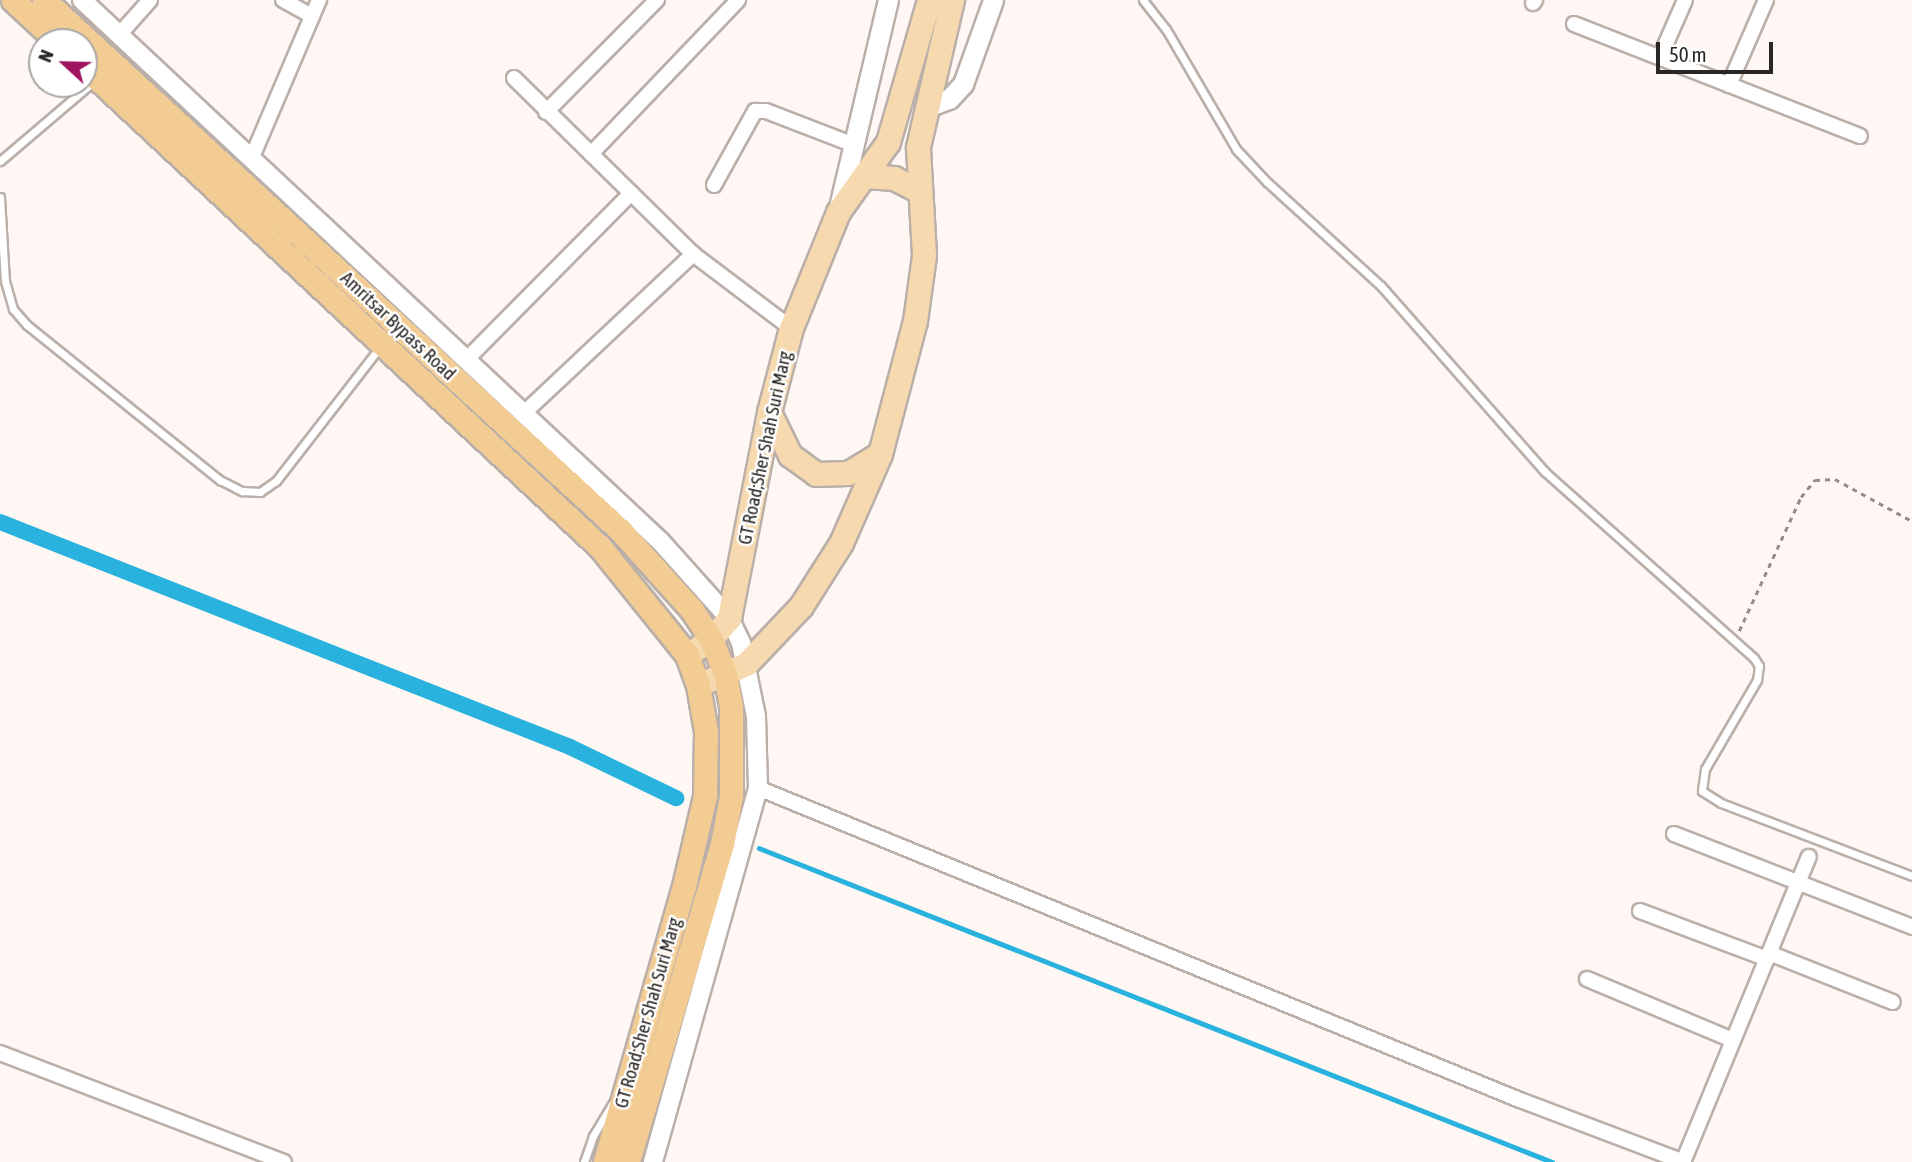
<!DOCTYPE html>
<html>
<head>
<meta charset="utf-8">
<style>
	body { margin:0 }
	#map { position:relative; width:1912px; height:1162px; overflow:hidden; background:#fef7f3; font-family:"Asap Condensed",sans-serif }
	div>[style] { position:absolute }
	.stream>* { height:4.5px; margin:-2.25px; padding:0 2.25px; transform-origin:2.25px; border-radius:2.25px; background:#29b2dd }
	.canal>* { height:16px; margin:-8px; padding:0 8px; transform-origin:8px; border-radius:8px; background:#29b2dd }
	.path>* { height:2.5px; margin-top:-1.25px; transform-origin:0; background:repeating-linear-gradient(90deg,#938d8a 0 5px,transparent 0 10px) }
	.roads { filter:drop-shadow(2px 0 #baafa9) drop-shadow(-2px 0 #baafa9) drop-shadow(0 2px #baafa9) drop-shadow(0 -2px #baafa9) }
	.service>* { height:7px; margin:-3.5px; padding:0 3.5px; transform-origin:3.5px; border-radius:3.5px; background:#fff }
	.minor>* { height:14px; margin:-7px; padding:0 7px; transform-origin:7px; border-radius:7px; background:#fff }
	.tertiary>* { height:18px; margin:-9px; padding:0 9px; transform-origin:9px; border-radius:9px; background:#fff }
	.secondary>* { height:19px; margin:-9.5px; padding:0 9.5px; transform-origin:9.5px; border-radius:9.5px; background:#fff }
	.primary>* { height:23px; margin:-11.5px; padding:0 11.5px; transform-origin:11.5px; border-radius:11.5px; background:#f6d9af }
	.trunk>* { height:23px; margin:-11.5px; padding:0 11.5px; transform-origin:11.5px; border-radius:11.5px; background:#f3cc94 }
	span { translate:-50% -50%; white-space:nowrap; text-align:center; line-height:1.15; -webkit-text-stroke:5px #fff; paint-order:stroke }
	.street-label { font-size:19px; color:#2a2623 }
	.north { position:absolute; left:28px; top:28px; width:70px; height:70px; box-sizing:border-box; background:#fff; border:2px solid #aaa8a7; border-radius:50%; rotate:292deg; font-size:19px; font-weight:700; line-height:28px; text-align:center; color:#2a2623 }
	.north::after { content:''; display:block; margin:auto; width:24px; height:32px; background:#a0135e; clip-path:polygon(50% 0,100% 100%,50% 72%,0 100%) }
	.scale { position:absolute; left:1656px; top:42px; width:117px; height:32px; box-sizing:border-box; border:4px solid #2a2623; border-top:0; padding-left:9px; font-size:21px; line-height:24px; white-space:nowrap; color:#2a2623; -webkit-text-stroke:5px #fff; paint-order:stroke }
</style>
</head>
<body>
<div id="map">
	<div class="stream">
		<div style="left:759px;top:848px;width:853px;rotate:21.6deg"></div>
	</div>
	<div class="canal">
		<div style="left:0;top:522px;width:613px;rotate:21.54deg"></div>
		<div style="left:570px;top:747px;width:118px;rotate:25.7deg"></div>
	</div>
	<div class="path">
		<div style="left:1739px;top:631px;width:148px;rotate:-65.2deg"></div>
		<div style="left:1801px;top:497px;width:22px;rotate:-51deg"></div>
		<div style="left:1815px;top:480px;width:20px;rotate:-3deg"></div>
		<div style="left:1835px;top:479px;width:88px;rotate:28.6deg"></div>
	</div>
	<div class="roads">
		<div class="service">
			<div style="left:1143px;top:0;width:37px;rotate:52deg"></div>
			<div style="left:1166px;top:29px;width:139px;rotate:59.7deg"></div>
			<div style="left:1236px;top:149px;width:45px;rotate:46.8deg"></div>
			<div style="left:1267px;top:182px;width:154px;rotate:42.4deg"></div>
			<div style="left:1381px;top:286px;width:247px;rotate:48.6deg"></div>
			<div style="left:1544px;top:471px;width:281px;rotate:41.7deg"></div>
			<div style="left:1754px;top:658px;width:9px;rotate:58deg"></div>
			<div style="left:1759px;top:666px;width:14px;rotate:98deg"></div>
			<div style="left:1757px;top:680px;width:103px;rotate:120.3deg"></div>
			<div style="left:1705px;top:769px;width:22px;rotate:98deg"></div>
			<div style="left:1702px;top:791px;width:22px;rotate:32deg"></div>
			<div style="left:1721px;top:803px;width:204px;rotate:20.9deg"></div>
			<div style="left:0;top:161px;width:123px;rotate:-40.4deg"></div>
			<div style="left:0;top:197px;width:84px;rotate:86.6deg"></div>
			<div style="left:5px;top:281px;width:29px;rotate:74deg"></div>
			<div style="left:13px;top:309px;width:21px;rotate:49deg"></div>
			<div style="left:27px;top:325px;width:248px;rotate:38.8deg"></div>
			<div style="left:220px;top:480px;width:25px;rotate:27deg"></div>
			<div style="left:242px;top:491px;width:18px;rotate:3deg"></div>
			<div style="left:260px;top:492px;width:19px;rotate:-35deg"></div>
			<div style="left:276px;top:481px;width:170px;rotate:-52.2deg"></div>
			<div style="left:584px;top:1162px;width:28px;rotate:-71deg"></div>
			<div style="left:593px;top:1136px;width:39px;rotate:-59deg"></div>
		</div>
		<div class="minor">
			<div style="left:283px;top:0;width:33px;rotate:29deg"></div>
			<div style="left:1533px;top:3px;width:4px;rotate:-56deg"></div>
			<div style="left:1574px;top:24px;width:307px;rotate:21.4deg"></div>
			<div style="left:119px;top:35px;width:47px;rotate:-48.5deg"></div>
			<div style="left:1660px;top:57px;width:62px;rotate:-66.3deg"></div>
			<div style="left:514px;top:78px;width:251px;rotate:44.5deg"></div>
			<div style="left:693px;top:254px;width:123px;rotate:37.1deg"></div>
			<div style="left:1729px;top:85px;width:93px;rotate:-66.5deg"></div>
			<div style="left:546px;top:112px;width:158px;rotate:-45.3deg"></div>
			<div style="left:591px;top:154px;width:213px;rotate:-46.3deg"></div>
			<div style="left:252px;top:157px;width:171px;rotate:-66.9deg"></div>
			<div style="left:714px;top:185px;width:85px;rotate:-61deg"></div>
			<div style="left:755px;top:111px;width:11px"></div>
			<div style="left:766px;top:111px;width:94px;rotate:21.1deg"></div>
			<div style="left:468px;top:358px;width:232px;rotate:-45.3deg"></div>
			<div style="left:525px;top:412px;width:231px;rotate:-43.2deg"></div>
			<div style="left:758px;top:788px;width:823px;rotate:22.27deg"></div>
			<div style="left:1520px;top:1100px;width:175px;rotate:20.7deg"></div>
			<div style="left:1674px;top:834px;width:256px;rotate:21.3deg"></div>
			<div style="left:1640px;top:911px;width:136px;rotate:20.7deg"></div>
			<div style="left:1769px;top:953px;width:133px;rotate:21.6deg"></div>
			<div style="left:1587px;top:979px;width:158px;rotate:22.7deg"></div>
			<div style="left:0;top:1053px;width:304px;rotate:21deg"></div>
			<div style="left:1683px;top:1162px;width:330px;rotate:-67.6deg"></div>
		</div>
		<div class="tertiary">
			<div style="left:82px;top:0;width:793px;rotate:43.11deg"></div>
			<div style="left:661px;top:542px;width:102px;rotate:48.2deg"></div>
			<div style="left:729px;top:618px;width:28px;rotate:64deg"></div>
			<div style="left:741px;top:643px;width:75px;rotate:78.4deg"></div>
			<div style="left:756px;top:716px;width:72px;rotate:88.4deg"></div>
			<div style="left:758px;top:788px;width:388px;rotate:105.7deg"></div>
		</div>
		<div class="secondary">
			<div style="left:925px;top:108px;width:26px;rotate:-21deg"></div>
			<div style="left:949px;top:99px;width:21px;rotate:-47deg"></div>
			<div style="left:963px;top:84px;width:89px;rotate:-70.3deg"></div>
			<div style="left:839px;top:207px;width:213px;rotate:-76.7deg"></div>
		</div>
		<div class="primary">
			<div style="left:865px;top:176px;width:29px;rotate:4deg"></div>
			<div style="left:894px;top:178px;width:28px;rotate:27deg"></div>
			<div style="left:769px;top:412px;width:48px;rotate:64deg"></div>
			<div style="left:790px;top:455px;width:32px;rotate:36deg"></div>
			<div style="left:816px;top:474px;width:32px;rotate:-2deg"></div>
			<div style="left:848px;top:473px;width:37px;rotate:-31deg"></div>
			<div style="left:687px;top:655px;width:29px;rotate:-34deg"></div>
			<div style="left:711px;top:639px;width:28px;rotate:-49deg"></div>
			<div style="left:729px;top:618px;width:210px;rotate:-79deg"></div>
			<div style="left:769px;top:412px;width:87px;rotate:-75.3deg"></div>
			<div style="left:791px;top:328px;width:125px;rotate:-67.9deg"></div>
			<div style="left:838px;top:212px;width:86px;rotate:-54.5deg"></div>
			<div style="left:888px;top:142px;width:148px;rotate:-73.9deg"></div>
			<div style="left:698px;top:685px;width:52px;rotate:-23.6deg"></div>
			<div style="left:746px;top:664px;width:80px;rotate:-46.5deg"></div>
			<div style="left:801px;top:606px;width:75px;rotate:-57.6deg"></div>
			<div style="left:841px;top:543px;width:97px;rotate:-66.3deg"></div>
			<div style="left:880px;top:454px;width:138px;rotate:-75.3deg"></div>
			<div style="left:915px;top:321px;width:67px;rotate:-82.2deg"></div>
			<div style="left:924px;top:255px;width:108px;rotate:-93.2deg"></div>
			<div style="left:918px;top:147px;width:151px;rotate:-77deg"></div>
		</div>
		<div class="trunk">
			<div style="left:13px;top:0;width:62px;rotate:43deg"></div>
			<div style="left:44px;top:0;width:783px;rotate:42.62deg"></div>
			<div style="left:620px;top:530px;width:108px;rotate:48deg"></div>
			<div style="left:692px;top:610px;width:35px;rotate:57deg"></div>
			<div style="left:711px;top:639px;width:37px;rotate:68deg"></div>
			<div style="left:725px;top:673px;width:35px;rotate:80deg"></div>
			<div style="left:731px;top:707px;width:89px;rotate:90deg"></div>
			<div style="left:731px;top:796px;width:49px;rotate:100.6deg"></div>
			<div style="left:722px;top:844px;width:332px;rotate:106.5deg"></div>
			<div style="left:84px;top:66px;width:705px;rotate:42.99deg"></div>
			<div style="left:600px;top:547px;width:139px;rotate:51.1deg"></div>
			<div style="left:687px;top:655px;width:32px;rotate:70deg"></div>
			<div style="left:698px;top:685px;width:48px;rotate:80.3deg"></div>
			<div style="left:706px;top:732px;width:64px;rotate:90.9deg"></div>
			<div style="left:705px;top:796px;width:92px;rotate:103.1deg"></div>
			<div style="left:684px;top:886px;width:287px;rotate:106deg"></div>
		</div>
	</div>
	<div class="street-label">
		<span style="left:398px;top:326px;rotate:43deg">Amritsar Bypass Road</span>
		<span style="left:765px;top:448px;rotate:-78deg">GT Road;Sher Shah Suri Marg</span>
		<span style="left:648px;top:1013px;rotate:-74deg">GT Road;Sher Shah Suri Marg</span>
	</div>
	<div class="north">N</div>
	<div class="scale">50 m</div>
</div>
</body>
</html>
